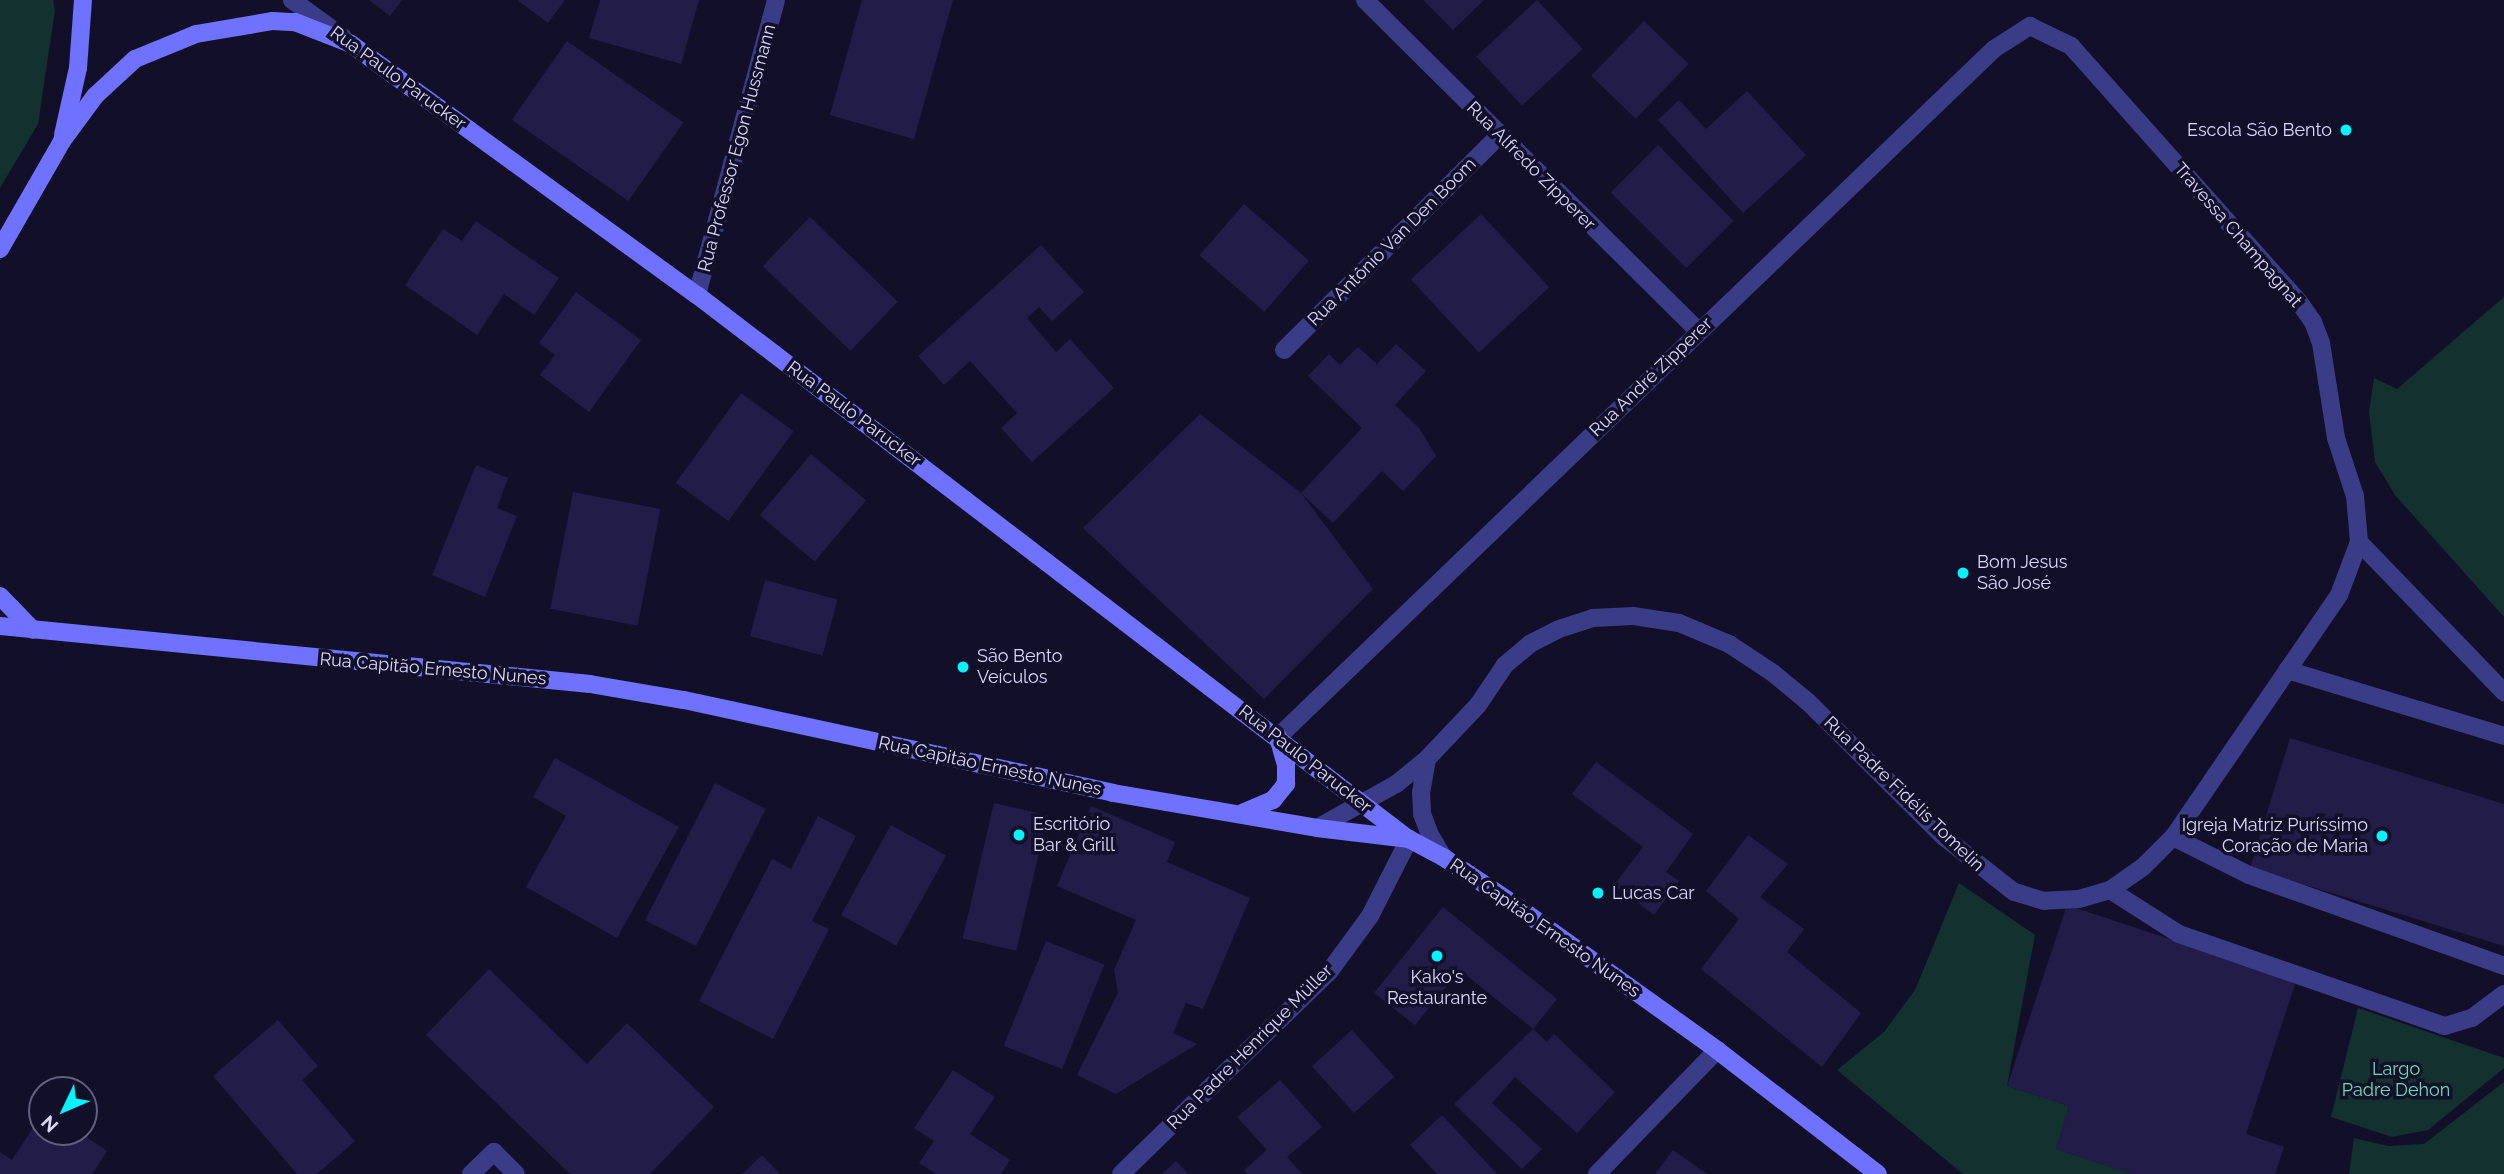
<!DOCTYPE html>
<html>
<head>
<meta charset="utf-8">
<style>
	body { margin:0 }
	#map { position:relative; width:2504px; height:1174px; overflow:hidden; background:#121028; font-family:Raleway,sans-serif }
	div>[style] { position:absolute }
	.green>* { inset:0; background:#13322f }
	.building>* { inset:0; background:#221c49; transform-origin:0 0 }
	.service>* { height:18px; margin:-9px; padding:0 9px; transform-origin:9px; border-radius:9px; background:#3b3c87 }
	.minor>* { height:18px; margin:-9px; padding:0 9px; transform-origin:9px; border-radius:9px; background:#3b3c87 }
	.tertiary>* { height:18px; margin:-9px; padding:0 9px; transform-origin:9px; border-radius:9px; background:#3b3c87 }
	.secondary>* { height:18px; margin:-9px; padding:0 9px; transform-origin:9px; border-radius:9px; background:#6e72ff }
	.dots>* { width:19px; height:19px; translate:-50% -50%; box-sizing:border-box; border:4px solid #121028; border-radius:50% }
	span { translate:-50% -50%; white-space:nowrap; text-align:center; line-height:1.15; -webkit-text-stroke:7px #121028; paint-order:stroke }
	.street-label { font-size:18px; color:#d9d7ff }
	.poi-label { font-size:18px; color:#d9d7ff }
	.right { translate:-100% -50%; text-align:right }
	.left { translate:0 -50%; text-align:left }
	.park-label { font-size:18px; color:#61e0b9 }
	.north { position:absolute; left:28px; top:1076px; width:70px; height:70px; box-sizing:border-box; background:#121028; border:2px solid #62607e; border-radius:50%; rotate:226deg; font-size:19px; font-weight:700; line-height:28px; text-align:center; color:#d9d7ff }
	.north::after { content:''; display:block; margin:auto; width:24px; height:32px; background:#03f4ff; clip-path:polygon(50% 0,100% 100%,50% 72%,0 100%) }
</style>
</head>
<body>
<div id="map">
	<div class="green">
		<div style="clip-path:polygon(0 0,53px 0,55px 10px,38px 124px,0 188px)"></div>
		<div style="clip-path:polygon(2504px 297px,2504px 617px,2395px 495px,2375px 462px,2369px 412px,2374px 378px,2397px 389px)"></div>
		<div style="clip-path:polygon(1959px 883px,2035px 935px,2007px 1086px,2069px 1106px,2056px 1149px,2132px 1174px,1963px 1174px,1837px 1070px,1884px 1032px,1915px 990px)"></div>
		<div style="clip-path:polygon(2358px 1008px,2504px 1058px,2504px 1068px,2428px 1130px,2392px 1137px,2331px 1117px)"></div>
		<div style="clip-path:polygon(2504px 1082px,2504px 1174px,2349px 1174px,2354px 1138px,2388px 1146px,2424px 1144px)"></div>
	</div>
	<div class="building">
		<div style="clip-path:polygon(369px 0,402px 0,390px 16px)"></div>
		<div style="clip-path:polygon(517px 0,565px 0,548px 23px)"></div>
		<div style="clip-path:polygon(600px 0,699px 0,681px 64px,589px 38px)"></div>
		<div style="clip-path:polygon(862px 0,953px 0,914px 139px,830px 115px)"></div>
		<div style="clip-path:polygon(1423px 0,1484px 0,1453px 30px)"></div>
		<div style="left:1537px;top:0;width:67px;height:83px;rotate:47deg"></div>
		<div style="left:1644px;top:21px;width:62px;height:76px;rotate:44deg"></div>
		<div style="left:567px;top:41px;width:142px;height:96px;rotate:35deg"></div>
		<div style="clip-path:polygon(1747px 91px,1806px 155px,1743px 213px,1658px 120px,1679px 100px,1706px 129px)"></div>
		<div style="left:1658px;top:145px;width:107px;height:67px;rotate:45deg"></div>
		<div style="left:1244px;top:204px;width:86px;height:68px;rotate:41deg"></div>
		<div style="left:1481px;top:214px;width:100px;height:96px;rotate:47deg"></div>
		<div style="left:810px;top:217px;width:122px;height:68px;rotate:44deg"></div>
		<div style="clip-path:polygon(476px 221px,559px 278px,534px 315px,504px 294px,477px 335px,405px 285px,443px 229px,462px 241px)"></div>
		<div style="clip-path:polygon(1041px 245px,1084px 292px,1052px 321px,1039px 307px,1027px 318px,1056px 352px,1070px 339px,1114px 388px,1032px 462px,1001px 428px,1017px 413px,970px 361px,944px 385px,918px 356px)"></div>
		<div style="clip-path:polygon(576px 292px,641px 340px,589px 412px,540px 375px,555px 355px,539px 343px)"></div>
		<div style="clip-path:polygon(1396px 344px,1426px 371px,1395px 405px,1419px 428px,1436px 456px,1403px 491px,1382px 471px,1333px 523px,1301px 493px,1362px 428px,1308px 376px,1329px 354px,1340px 365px,1358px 347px,1377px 364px)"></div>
		<div style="left:741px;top:393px;width:65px;height:111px;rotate:36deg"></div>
		<div style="clip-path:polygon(1200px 414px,1301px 493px,1373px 589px,1264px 699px,1083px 528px)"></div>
		<div style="left:811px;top:454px;width:72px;height:80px;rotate:40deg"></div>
		<div style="clip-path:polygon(476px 465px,508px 478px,497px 508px,517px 516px,485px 597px,432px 575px)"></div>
		<div style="left:573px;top:492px;width:89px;height:119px;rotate:11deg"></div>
		<div style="left:765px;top:580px;width:75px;height:58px;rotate:15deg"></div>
		<div style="clip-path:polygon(2290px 738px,2504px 804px,2504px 946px,2250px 868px)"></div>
		<div style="clip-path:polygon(555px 758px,679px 827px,617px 938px,526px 887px,566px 816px,533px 797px)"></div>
		<div style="clip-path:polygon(1596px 762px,1693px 834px,1666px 872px,1679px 881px,1654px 915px,1614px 885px,1643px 847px,1572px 794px)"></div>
		<div style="left:715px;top:783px;width:57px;height:154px;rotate:27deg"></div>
		<div style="left:994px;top:803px;width:55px;height:139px;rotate:13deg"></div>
		<div style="clip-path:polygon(1091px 806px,1175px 842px,1167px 862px,1250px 898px,1203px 1009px,1186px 1003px,1173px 1033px,1197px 1044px,1116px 1094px,1077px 1075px,1118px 993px,1114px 970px,1136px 920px,1057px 886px)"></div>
		<div style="clip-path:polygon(818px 816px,856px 836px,812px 921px,829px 929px,773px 1039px,699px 1001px,772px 859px,791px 869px)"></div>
		<div style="left:891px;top:825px;width:63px;height:103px;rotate:29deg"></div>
		<div style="clip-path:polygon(1748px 835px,1788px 864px,1760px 897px,1804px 929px,1787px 952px,1861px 1013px,1822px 1067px,1701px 969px,1739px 919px,1706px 891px)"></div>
		<div style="clip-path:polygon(2067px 905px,2296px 981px,2246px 1134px,2284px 1147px,2275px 1174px,2132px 1174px,2056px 1149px,2069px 1106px,2007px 1086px)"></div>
		<div style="clip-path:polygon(1443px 907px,1557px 999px,1533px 1029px,1460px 970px,1415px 1025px,1374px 993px)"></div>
		<div style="left:1046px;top:941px;width:63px;height:113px;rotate:22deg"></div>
		<div style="clip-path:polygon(489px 969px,587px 1064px,627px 1023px,714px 1107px,650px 1174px,570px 1174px,426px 1035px)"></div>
		<div style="clip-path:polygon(278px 1020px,318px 1066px,302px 1080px,355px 1141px,317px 1174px,297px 1174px,213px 1076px)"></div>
		<div style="clip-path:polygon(1533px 1029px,1547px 1042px,1554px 1034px,1615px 1092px,1577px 1133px,1515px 1077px,1492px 1103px,1542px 1149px,1522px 1169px,1454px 1104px)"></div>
		<div style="left:1352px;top:1030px;width:63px;height:54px;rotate:48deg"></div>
		<div style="clip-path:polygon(953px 1070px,995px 1097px,970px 1134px,1010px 1160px,1001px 1174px,936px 1174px,919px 1163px,934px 1141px,914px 1128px)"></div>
		<div style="clip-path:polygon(1280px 1080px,1322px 1127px,1287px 1157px,1302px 1174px,1247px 1174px,1244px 1170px,1267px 1150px,1237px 1117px)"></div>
		<div style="clip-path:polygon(42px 1114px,42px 1132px,79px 1132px,107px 1151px,92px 1174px,0 1174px,0 1152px,12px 1160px)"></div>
		<div style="clip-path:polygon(1442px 1115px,1497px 1174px,1437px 1174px,1410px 1145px)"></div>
		<div style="clip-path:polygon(1673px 1150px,1707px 1174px,1655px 1174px)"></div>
		<div style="clip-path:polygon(762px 1155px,780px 1174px,742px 1174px)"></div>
		<div style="clip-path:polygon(1176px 1161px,1188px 1174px,1162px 1174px)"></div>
	</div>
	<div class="service">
		<div style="left:2359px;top:542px;width:209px;rotate:46deg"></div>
		<div style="left:2287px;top:670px;width:227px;rotate:16.9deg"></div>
		<div style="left:2173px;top:837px;width:85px;rotate:26.6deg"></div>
		<div style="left:2249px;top:875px;width:271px;rotate:19.6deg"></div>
		<div style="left:2110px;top:890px;width:82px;rotate:32.5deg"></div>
		<div style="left:2179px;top:934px;width:281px;rotate:19.1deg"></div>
		<div style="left:2445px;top:1026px;width:28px;rotate:-17deg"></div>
		<div style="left:2472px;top:1018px;width:40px;rotate:-37deg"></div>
	</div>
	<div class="minor">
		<div style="left:292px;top:0;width:63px;rotate:36deg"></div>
		<div style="left:1365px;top:0;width:470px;rotate:44.8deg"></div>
		<div style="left:1284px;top:350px;width:305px;rotate:-44.9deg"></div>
		<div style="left:1278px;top:737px;width:993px;rotate:-43.86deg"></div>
		<div style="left:1994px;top:49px;width:43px;rotate:-32.6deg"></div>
		<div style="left:2030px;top:26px;width:46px;rotate:26deg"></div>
		<div style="left:2071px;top:46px;width:343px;rotate:48.3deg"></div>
		<div style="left:2299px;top:302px;width:24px;rotate:55deg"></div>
		<div style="left:2313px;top:322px;width:22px;rotate:69deg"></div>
		<div style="left:2321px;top:343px;width:96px;rotate:81deg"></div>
		<div style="left:2336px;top:438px;width:61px;rotate:71.9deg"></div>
		<div style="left:2355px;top:496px;width:46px;rotate:85deg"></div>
		<div style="left:2359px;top:542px;width:57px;rotate:110.7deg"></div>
		<div style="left:2339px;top:595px;width:293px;rotate:124.4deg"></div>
		<div style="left:2173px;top:837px;width:42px;rotate:135deg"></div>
		<div style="left:2143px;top:867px;width:40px;rotate:145.1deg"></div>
		<div style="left:2110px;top:890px;width:32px;rotate:164deg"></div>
		<div style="left:2079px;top:899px;width:35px;rotate:177deg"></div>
		<div style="left:2044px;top:901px;width:31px;rotate:-163deg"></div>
		<div style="left:2014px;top:892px;width:89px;rotate:-141.8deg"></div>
		<div style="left:1944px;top:837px;width:192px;rotate:-135.2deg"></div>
		<div style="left:1808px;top:702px;width:45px;rotate:-140.4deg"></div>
		<div style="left:1773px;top:673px;width:53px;rotate:-146.6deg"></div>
		<div style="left:1729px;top:644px;width:54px;rotate:-157.2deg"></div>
		<div style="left:1679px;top:623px;width:47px;rotate:-171.3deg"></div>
		<div style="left:1633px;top:616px;width:40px;rotate:177.1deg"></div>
		<div style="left:1593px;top:618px;width:38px;rotate:162deg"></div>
		<div style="left:1557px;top:630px;width:30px;rotate:153deg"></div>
		<div style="left:1530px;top:644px;width:33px;rotate:140deg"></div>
		<div style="left:1505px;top:665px;width:48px;rotate:124deg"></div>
		<div style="left:1478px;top:705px;width:74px;rotate:133.4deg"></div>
		<div style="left:1427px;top:759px;width:40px;rotate:141deg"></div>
		<div style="left:1396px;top:784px;width:90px;rotate:150.9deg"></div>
		<div style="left:1427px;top:759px;width:34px;rotate:100deg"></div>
		<div style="left:1421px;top:792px;width:22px;rotate:87deg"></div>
		<div style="left:1422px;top:814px;width:22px;rotate:69deg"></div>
		<div style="left:1430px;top:835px;width:26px;rotate:59deg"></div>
		<div style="left:471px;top:1174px;width:32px;rotate:-44deg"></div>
		<div style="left:494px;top:1152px;width:31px;rotate:45deg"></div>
		<div style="left:1121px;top:1174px;width:290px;rotate:-44.2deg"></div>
		<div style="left:1329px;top:972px;width:69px;rotate:-53.8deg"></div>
		<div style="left:1370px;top:916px;width:86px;rotate:-63.1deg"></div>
		<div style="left:1597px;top:1174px;width:173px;rotate:-45.9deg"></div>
	</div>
	<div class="tertiary">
		<div style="left:697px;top:295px;width:305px;rotate:-75deg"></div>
	</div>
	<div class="secondary">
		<div style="left:63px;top:135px;width:69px;rotate:-77.4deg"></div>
		<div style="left:78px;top:68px;width:68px;rotate:-85.8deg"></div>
		<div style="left:0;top:249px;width:125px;rotate:-60.1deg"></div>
		<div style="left:62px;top:141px;width:56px;rotate:-53.7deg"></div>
		<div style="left:95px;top:96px;width:54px;rotate:-42.8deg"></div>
		<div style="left:135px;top:59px;width:66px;rotate:-22.3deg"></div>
		<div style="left:196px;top:34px;width:78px;rotate:-9.6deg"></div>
		<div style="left:273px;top:21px;width:22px;rotate:3deg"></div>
		<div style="left:295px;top:22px;width:60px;rotate:21.4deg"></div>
		<div style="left:351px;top:44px;width:427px;rotate:36deg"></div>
		<div style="left:697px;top:295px;width:892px;rotate:37.4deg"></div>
		<div style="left:0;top:596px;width:47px;rotate:45.9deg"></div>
		<div style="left:0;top:626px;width:593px;rotate:5.61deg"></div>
		<div style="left:590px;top:684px;width:95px;rotate:9.7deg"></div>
		<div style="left:684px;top:700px;width:439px;rotate:12.2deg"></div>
		<div style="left:1113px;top:793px;width:207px;rotate:9.7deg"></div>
		<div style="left:1317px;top:828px;width:93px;rotate:6.8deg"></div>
		<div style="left:1409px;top:839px;width:38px;rotate:28deg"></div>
		<div style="left:1443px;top:857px;width:83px;rotate:33.7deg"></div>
		<div style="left:1512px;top:903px;width:252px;rotate:35.6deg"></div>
		<div style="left:1717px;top:1050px;width:203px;rotate:37.6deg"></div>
		<div style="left:1242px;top:813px;width:34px;rotate:-23deg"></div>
		<div style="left:1273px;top:800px;width:21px;rotate:-51deg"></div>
		<div style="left:1286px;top:784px;width:19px;rotate:-90deg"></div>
		<div style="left:1286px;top:765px;width:29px;rotate:-106deg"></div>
	</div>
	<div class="dots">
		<div style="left:2346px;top:130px;background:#03f4ff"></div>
		<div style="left:1963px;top:573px;background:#03f4ff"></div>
		<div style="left:963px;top:667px;background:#03f4ff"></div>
		<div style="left:1019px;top:835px;background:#03f4ff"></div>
		<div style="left:2382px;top:836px;background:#03f4ff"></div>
		<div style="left:1598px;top:893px;background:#03f4ff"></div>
		<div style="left:1437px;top:956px;background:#03f4ff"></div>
	</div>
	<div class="street-label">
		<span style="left:398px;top:78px;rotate:36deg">Rua Paulo Parucker</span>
		<span style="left:737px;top:148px;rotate:-75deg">Rua Professor Egon Hussmann</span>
		<span style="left:1531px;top:166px;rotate:45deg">Rua Alfredo Zipperer</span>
		<span style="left:2238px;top:235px;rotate:49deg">Travessa Champagnat</span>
		<span style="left:1392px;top:242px;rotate:-45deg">Rua Antônio Van Den Boom</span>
		<span style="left:1651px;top:377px;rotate:-44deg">Rua André Zipperer</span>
		<span style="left:854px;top:414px;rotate:37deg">Rua Paulo Parucker</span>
		<span style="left:433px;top:669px;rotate:5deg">Rua Capitão Ernesto Nunes</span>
		<span style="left:1305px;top:759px;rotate:38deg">Rua Paulo Parucker</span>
		<span style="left:990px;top:766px;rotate:12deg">Rua Capitão Ernesto Nunes</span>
		<span style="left:1904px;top:794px;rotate:44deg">Rua Padre Fidélis Tomelin</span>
		<span style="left:1545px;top:928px;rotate:35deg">Rua Capitão Ernesto Nunes</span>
		<span style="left:1250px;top:1047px;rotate:-45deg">Rua Padre Henrique Müller</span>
	</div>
	<div class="poi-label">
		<span class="right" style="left:2332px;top:130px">Escola São Bento</span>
		<span class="left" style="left:1977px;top:573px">Bom Jesus<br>São José</span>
		<span class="left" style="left:977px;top:667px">São Bento<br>Veículos</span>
		<span class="left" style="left:1033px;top:835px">Escritório<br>Bar &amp; Grill</span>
		<span class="right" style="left:2368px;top:836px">Igreja Matriz Puríssimo<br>Coração de Maria</span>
		<span class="left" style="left:1612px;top:893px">Lucas Car</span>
		<span style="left:1437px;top:988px">Kako's<br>Restaurante</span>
	</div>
	<div class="park-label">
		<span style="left:2396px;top:1080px">Largo<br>Padre Dehon</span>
	</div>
	<div class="north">N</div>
</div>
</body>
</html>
